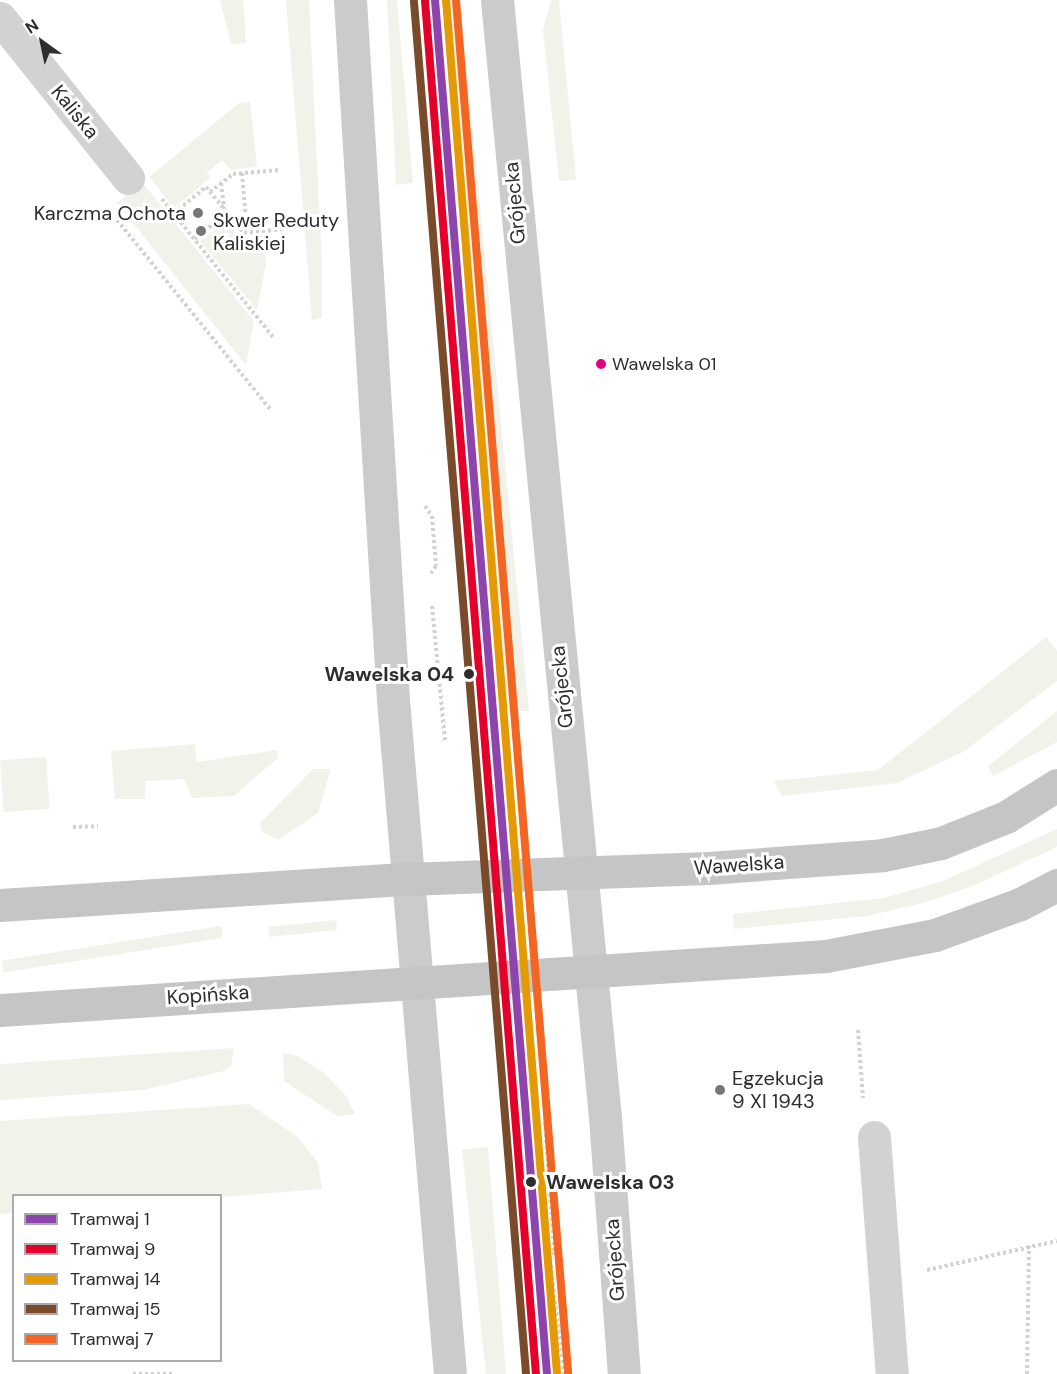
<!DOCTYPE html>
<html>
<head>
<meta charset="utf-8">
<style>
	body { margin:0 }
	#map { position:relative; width:1057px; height:1374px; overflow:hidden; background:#fff; font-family:"DM Sans",sans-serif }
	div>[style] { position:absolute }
	.green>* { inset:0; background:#f1f3eb; transform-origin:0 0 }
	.path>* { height:4px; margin-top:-2px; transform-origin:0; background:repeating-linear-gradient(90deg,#d2d2d2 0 3px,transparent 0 6px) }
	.street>* { height:33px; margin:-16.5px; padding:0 16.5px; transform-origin:16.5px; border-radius:16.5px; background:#d2d2d2 }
	.secondary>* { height:33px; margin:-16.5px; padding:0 16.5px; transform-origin:16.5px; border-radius:16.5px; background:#cbcbcb }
	.primary>* { height:33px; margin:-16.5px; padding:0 16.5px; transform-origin:16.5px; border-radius:16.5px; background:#c5c5c5 }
	.tram-1>* { height:8px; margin:-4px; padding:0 4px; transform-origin:4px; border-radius:4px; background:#8e44ad }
	.tram-2>* { height:8px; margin:-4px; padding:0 4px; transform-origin:4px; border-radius:4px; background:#e4002b }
	.tram-3>* { height:8px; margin:-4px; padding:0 4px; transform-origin:4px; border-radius:4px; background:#e39a04 }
	.tram-4>* { height:8px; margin:-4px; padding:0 4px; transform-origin:4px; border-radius:4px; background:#7a4b2a }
	.tram-5>* { height:8px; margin:-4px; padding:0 4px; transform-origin:4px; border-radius:4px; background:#f26522 }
	.dots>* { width:16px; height:16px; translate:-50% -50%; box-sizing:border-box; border:3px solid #fff; border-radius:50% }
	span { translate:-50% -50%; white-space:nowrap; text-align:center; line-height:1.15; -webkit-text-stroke:6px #fff; paint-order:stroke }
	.bus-label { font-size:18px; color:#2d2d2d }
	.left { translate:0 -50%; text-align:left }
	.street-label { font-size:20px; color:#2d2d2d }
	.poi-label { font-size:20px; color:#2d2d2d }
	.right { translate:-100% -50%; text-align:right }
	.stop-label { font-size:20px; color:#2d2d2d; font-weight:700 }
	.legend { position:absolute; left:12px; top:1194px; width:210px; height:168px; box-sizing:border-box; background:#fff; border:2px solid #ababab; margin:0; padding:8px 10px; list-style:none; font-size:18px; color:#2d2d2d }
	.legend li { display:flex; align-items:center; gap:12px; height:30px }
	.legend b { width:30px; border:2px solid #ababab }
	.north { position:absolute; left:12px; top:12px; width:60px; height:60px; -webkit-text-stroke:4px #fff; paint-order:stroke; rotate:327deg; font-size:16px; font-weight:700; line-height:24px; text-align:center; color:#2d2d2d }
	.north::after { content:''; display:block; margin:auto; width:21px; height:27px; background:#2d2d2d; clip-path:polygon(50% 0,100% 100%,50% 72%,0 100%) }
</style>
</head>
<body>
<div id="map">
	<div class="green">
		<div style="clip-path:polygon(220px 0,243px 0,246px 43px,231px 44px)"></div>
		<div style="clip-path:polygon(286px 0,309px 0,322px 265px,322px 318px,312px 320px)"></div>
		<div style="clip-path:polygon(387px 0,397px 0,413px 183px,396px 185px)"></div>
		<div style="clip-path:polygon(446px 0,460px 0,529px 711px,502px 711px)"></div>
		<div style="clip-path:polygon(551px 0,559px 0,576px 180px,559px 181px,543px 30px)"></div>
		<div style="clip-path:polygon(250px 102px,257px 167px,231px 170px,222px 160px,207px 173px,210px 178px,174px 208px,149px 177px,239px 103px)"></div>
		<div style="clip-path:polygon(142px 182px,254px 321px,246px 365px,117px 203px)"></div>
		<div style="clip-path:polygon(226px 221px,240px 238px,263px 236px,266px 263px,257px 310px,200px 241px)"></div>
		<div style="clip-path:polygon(1046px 637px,1057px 651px,1057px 681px,963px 752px,897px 783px,782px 796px,774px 781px,878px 770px)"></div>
		<div style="clip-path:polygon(1057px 711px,1057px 742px,993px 776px,988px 766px)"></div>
		<div style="clip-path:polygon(195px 744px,197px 762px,277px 750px,278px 758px,234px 796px,192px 798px,184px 779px,145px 781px,145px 799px,115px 799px,111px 751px)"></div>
		<div style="left:46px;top:757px;width:52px;height:46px;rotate:86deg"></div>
		<div style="clip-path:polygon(313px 769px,331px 769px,318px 813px,278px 840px,261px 831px,260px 823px)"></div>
		<div style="clip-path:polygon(1057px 829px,1057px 846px,1051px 850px,975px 885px,927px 902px,867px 916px,734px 929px,733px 914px,884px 898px,943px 881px)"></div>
		<div style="left:336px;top:920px;width:10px;height:68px;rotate:84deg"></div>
		<div style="left:221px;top:926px;width:12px;height:222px;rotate:81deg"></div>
		<div style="clip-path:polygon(234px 1048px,231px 1066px,224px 1071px,143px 1090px,0 1100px,0 1064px)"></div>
		<div style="clip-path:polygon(283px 1053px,298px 1056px,324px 1073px,347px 1097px,355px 1114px,337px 1116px,284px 1081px)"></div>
		<div style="clip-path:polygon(249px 1104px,298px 1137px,318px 1163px,322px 1189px,221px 1197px,14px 1196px,13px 1213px,0 1214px,0 1121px)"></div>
		<div style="clip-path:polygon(488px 1147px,506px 1374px,486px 1374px,462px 1150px)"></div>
	</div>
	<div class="path">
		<div style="left:242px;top:173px;width:60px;rotate:85.2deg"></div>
		<div style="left:221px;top:183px;width:26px;rotate:83deg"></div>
		<div style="left:210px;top:192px;width:29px;rotate:-38deg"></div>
		<div style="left:233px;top:174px;width:46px;rotate:-5deg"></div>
		<div style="left:162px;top:199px;width:177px;rotate:51.2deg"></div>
		<div style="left:174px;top:213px;width:41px;rotate:-39.1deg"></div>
		<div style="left:206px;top:187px;width:60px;rotate:50.4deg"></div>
		<div style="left:244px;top:233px;width:40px;rotate:-5.7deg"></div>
		<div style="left:117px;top:220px;width:245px;rotate:51deg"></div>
		<div style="left:195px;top:239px;width:41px;rotate:-39.1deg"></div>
		<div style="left:425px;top:506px;width:12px;rotate:55deg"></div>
		<div style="left:432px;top:516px;width:50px;rotate:85.4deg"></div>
		<div style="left:436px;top:566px;width:11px;rotate:124deg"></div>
		<div style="left:432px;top:606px;width:137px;rotate:84.5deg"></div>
		<div style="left:73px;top:827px;width:25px;rotate:-2deg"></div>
		<div style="left:858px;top:1030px;width:68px;rotate:85.8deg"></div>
		<div style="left:545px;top:1122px;width:130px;rotate:86deg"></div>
		<div style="left:554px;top:1252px;width:8px;rotate:120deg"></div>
		<div style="left:550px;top:1259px;width:116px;rotate:83.1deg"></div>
		<div style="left:927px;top:1270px;width:133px;rotate:-12.6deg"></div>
		<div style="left:133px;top:1374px;width:40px"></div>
		<div style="left:1027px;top:1374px;width:128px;rotate:-89.1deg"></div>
	</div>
	<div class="street">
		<div style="left:0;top:18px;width:205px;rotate:51.3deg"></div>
		<div style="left:874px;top:1137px;width:238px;rotate:85.7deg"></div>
	</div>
	<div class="secondary">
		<div style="left:350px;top:0;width:701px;rotate:86.48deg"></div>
		<div style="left:393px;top:700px;width:676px;rotate:85.17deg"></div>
		<div style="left:497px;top:0;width:1122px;rotate:84.48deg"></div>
		<div style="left:605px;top:1117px;width:258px;rotate:85.8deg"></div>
	</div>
	<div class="primary">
		<div style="left:0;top:905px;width:408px;rotate:-3.7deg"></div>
		<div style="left:407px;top:879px;width:301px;rotate:-2.1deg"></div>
		<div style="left:708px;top:868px;width:175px;rotate:-4.2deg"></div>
		<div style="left:883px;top:855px;width:59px;rotate:-11.7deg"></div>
		<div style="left:941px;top:843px;width:70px;rotate:-21.8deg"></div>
		<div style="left:1006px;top:817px;width:60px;rotate:-32.1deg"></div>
		<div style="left:0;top:1010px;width:828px;rotate:-3.74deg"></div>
		<div style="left:826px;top:956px;width:111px;rotate:-10.9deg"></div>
		<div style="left:935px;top:935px;width:90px;rotate:-20deg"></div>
		<div style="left:1020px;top:904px;width:42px;rotate:-27.2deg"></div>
	</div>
	<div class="tram-1">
		<div style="left:435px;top:0;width:1379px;rotate:85.34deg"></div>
	</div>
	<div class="tram-2">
		<div style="left:425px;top:1px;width:1377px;rotate:85.38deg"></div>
	</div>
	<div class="tram-3">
		<div style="left:446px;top:0;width:1377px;rotate:85.38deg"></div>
	</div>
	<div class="tram-4">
		<div style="left:414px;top:2px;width:1377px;rotate:85.33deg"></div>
	</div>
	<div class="tram-5">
		<div style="left:456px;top:0;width:1377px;rotate:85.33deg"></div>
	</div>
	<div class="dots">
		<div style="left:198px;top:213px;background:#767676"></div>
		<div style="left:201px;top:231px;background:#767676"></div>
		<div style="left:601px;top:364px;background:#e5007d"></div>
		<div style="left:469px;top:674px;background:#2d2d2d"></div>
		<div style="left:720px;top:1090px;background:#767676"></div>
		<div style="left:531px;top:1182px;background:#2d2d2d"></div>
	</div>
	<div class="bus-label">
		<span class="left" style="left:612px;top:364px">Wawelska 01</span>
	</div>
	<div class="street-label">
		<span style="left:75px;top:112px;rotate:51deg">Kaliska</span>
		<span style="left:515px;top:203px;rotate:-95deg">Grójecka</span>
		<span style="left:562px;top:687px;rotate:-96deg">Grójecka</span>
		<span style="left:739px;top:865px;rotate:-4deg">Wawelska</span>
		<span style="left:208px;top:995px;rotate:-4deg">Kopińska</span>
		<span style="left:615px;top:1260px;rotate:-94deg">Grójecka</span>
	</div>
	<div class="poi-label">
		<span class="right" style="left:186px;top:213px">Karczma Ochota</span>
		<span class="left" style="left:213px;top:232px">Skwer Reduty<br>Kaliskiej</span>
		<span class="left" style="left:732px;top:1090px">Egzekucja<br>9 XI 1943</span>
	</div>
	<div class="stop-label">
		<span class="right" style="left:454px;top:674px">Wawelska 04</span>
		<span class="left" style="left:546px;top:1182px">Wawelska 03</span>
	</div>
	<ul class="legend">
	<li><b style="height:8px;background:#8e44ad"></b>Tramwaj 1</li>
	<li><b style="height:8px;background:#e4002b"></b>Tramwaj 9</li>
	<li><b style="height:8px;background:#e39a04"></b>Tramwaj 14</li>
	<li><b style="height:8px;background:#7a4b2a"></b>Tramwaj 15</li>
	<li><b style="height:8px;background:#f26522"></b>Tramwaj 7</li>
	</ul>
	<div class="north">N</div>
</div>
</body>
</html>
